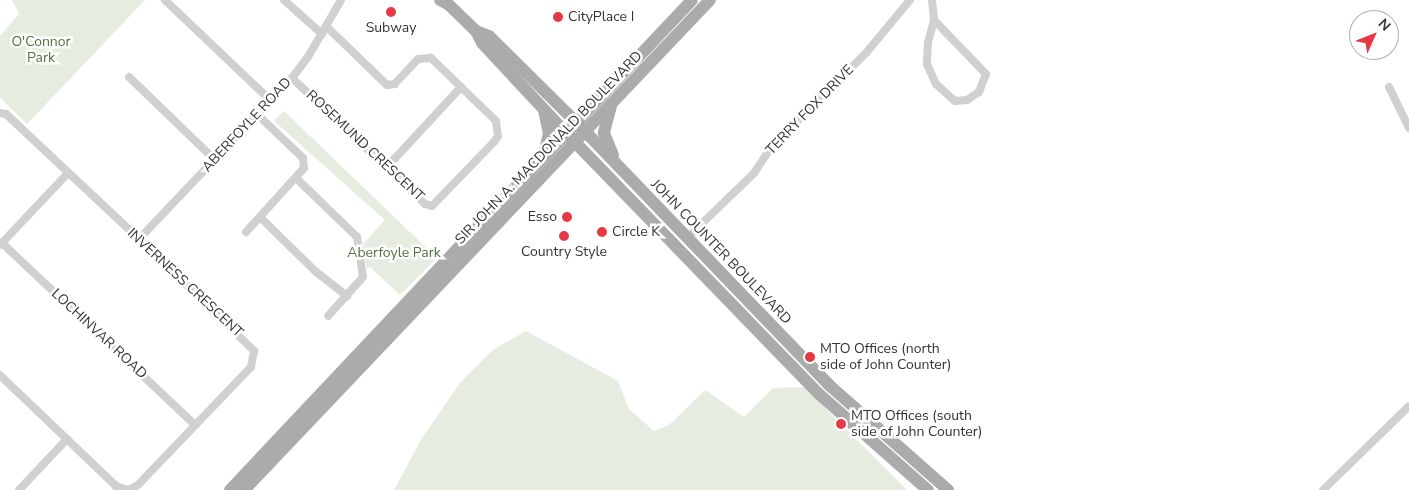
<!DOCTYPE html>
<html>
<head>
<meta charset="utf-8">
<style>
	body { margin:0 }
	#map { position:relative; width:1409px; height:490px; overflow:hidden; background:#fff; font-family:"Nunito Sans",sans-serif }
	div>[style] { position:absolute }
	.green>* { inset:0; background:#e6ecdf }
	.minor>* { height:8px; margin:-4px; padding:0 4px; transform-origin:4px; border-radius:4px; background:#d0d0d0 }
	.primary>* { height:12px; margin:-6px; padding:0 6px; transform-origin:6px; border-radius:6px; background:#ababab }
	.dots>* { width:14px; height:14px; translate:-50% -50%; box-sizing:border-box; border:2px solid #fff; border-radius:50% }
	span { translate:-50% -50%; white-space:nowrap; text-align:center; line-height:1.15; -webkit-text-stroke:5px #fff; paint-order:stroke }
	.poi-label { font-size:14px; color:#333 }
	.left { translate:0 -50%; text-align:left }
	.right { translate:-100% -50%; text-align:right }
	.park-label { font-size:14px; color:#56703f }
	.street-label { font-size:14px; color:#333 }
	.north { position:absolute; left:1349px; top:10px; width:50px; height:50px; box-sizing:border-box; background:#fff; border:1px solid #adadad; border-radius:50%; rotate:46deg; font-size:14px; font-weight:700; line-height:20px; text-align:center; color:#333 }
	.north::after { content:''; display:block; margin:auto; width:18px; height:22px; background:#e63946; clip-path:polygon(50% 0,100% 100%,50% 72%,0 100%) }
</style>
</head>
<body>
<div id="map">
	<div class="green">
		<div style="clip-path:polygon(12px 0,145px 0,27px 124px,0 98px,0 36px,19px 14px)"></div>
		<div style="clip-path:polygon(284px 111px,437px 258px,400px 295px,370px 267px,367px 269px,363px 252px,363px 244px,385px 220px,274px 121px)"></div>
		<div style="clip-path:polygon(526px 331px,618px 381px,629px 409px,654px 431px,669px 425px,705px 390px,744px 417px,773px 388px,804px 387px,907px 490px,394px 490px,422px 438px,460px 383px,494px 349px)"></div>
	</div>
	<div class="minor">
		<div style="left:165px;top:0;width:145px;rotate:43.6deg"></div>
		<div style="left:284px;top:0;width:51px;rotate:41.8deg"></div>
		<div style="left:932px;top:0;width:20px;rotate:84deg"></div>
		<div style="left:934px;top:20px;width:23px;rotate:105deg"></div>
		<div style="left:928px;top:42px;width:22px;rotate:93deg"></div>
		<div style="left:927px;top:64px;width:22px;rotate:66deg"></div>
		<div style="left:936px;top:84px;width:25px;rotate:42deg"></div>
		<div style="left:955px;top:101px;width:12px;rotate:-5deg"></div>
		<div style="left:967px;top:100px;width:14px;rotate:-34deg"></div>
		<div style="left:979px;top:92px;width:19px;rotate:-69deg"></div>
		<div style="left:986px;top:74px;width:75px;rotate:-133.9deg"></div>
		<div style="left:129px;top:77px;width:118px;rotate:44deg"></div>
		<div style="left:292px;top:78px;width:183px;rotate:43.5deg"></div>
		<div style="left:425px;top:204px;width:7px;rotate:16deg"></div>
		<div style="left:432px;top:206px;width:89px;rotate:-45.9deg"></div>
		<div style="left:494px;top:142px;width:7px;rotate:-56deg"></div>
		<div style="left:498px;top:136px;width:15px;rotate:-98deg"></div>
		<div style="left:496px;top:121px;width:91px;rotate:-135.9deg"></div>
		<div style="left:431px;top:58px;width:13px;rotate:176deg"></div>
		<div style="left:418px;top:59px;width:34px;rotate:133deg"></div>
		<div style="left:395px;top:84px;width:8px;rotate:173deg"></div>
		<div style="left:387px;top:85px;width:83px;rotate:-136deg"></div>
		<div style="left:1389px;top:87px;width:46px;rotate:64deg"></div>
		<div style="left:0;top:113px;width:6px;rotate:9deg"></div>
		<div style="left:6px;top:114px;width:183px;rotate:43.2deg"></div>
		<div style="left:139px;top:239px;width:161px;rotate:44.2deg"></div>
		<div style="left:254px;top:351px;width:16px;rotate:101deg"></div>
		<div style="left:251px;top:367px;width:163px;rotate:133.8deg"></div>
		<div style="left:138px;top:485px;width:11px;rotate:153deg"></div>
		<div style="left:128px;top:490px;width:13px;rotate:-162deg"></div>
		<div style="left:116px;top:486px;width:161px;rotate:-136.3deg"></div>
		<div style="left:387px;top:167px;width:109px;rotate:-47.2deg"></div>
		<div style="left:296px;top:178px;width:85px;rotate:44deg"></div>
		<div style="left:357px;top:237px;width:40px;rotate:81.5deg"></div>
		<div style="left:363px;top:277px;width:52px;rotate:131.9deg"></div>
		<div style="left:260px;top:217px;width:77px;rotate:44.5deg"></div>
		<div style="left:315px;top:271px;width:41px;rotate:38deg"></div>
		<div style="left:246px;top:232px;width:86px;rotate:-47.8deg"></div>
		<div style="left:304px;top:168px;width:10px;rotate:-96deg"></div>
		<div style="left:303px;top:158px;width:64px;rotate:-136.3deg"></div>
		<div style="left:687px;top:238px;width:93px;rotate:-44.1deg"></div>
		<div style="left:754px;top:173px;width:32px;rotate:-56deg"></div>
		<div style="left:772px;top:146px;width:132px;rotate:-44.7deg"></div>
		<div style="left:866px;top:53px;width:69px;rotate:-50.3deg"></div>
		<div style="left:139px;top:239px;width:222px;rotate:-46.5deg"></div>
		<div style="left:292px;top:78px;width:26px;rotate:-53deg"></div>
		<div style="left:308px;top:57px;width:66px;rotate:-59.9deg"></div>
		<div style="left:2px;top:243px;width:265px;rotate:43.3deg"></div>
		<div style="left:0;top:245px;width:99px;rotate:-46.6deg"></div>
		<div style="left:19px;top:490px;width:70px;rotate:-46.7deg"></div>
		<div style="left:1323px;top:490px;width:120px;rotate:-44.3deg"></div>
	</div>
	<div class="primary">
		<div style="left:440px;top:0;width:9px;rotate:27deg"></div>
		<div style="left:448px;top:4px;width:39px;rotate:44deg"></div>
		<div style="left:476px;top:31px;width:13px;rotate:63deg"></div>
		<div style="left:482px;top:43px;width:123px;rotate:47deg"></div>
		<div style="left:566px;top:133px;width:363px;rotate:45.9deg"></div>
		<div style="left:819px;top:394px;width:145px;rotate:41.4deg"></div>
		<div style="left:476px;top:31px;width:14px;rotate:21deg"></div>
		<div style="left:489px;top:36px;width:124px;rotate:44.7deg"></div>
		<div style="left:577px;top:123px;width:364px;rotate:46.1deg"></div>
		<div style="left:829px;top:385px;width:159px;rotate:41.4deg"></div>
		<div style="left:611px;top:106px;width:28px;rotate:105deg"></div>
		<div style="left:604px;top:133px;width:24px;rotate:68deg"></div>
		<div style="left:544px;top:110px;width:24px;rotate:78deg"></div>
		<div style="left:549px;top:133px;width:22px;rotate:103deg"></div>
		<div style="left:230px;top:490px;width:673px;rotate:-46.68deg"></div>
		<div style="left:244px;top:490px;width:676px;rotate:-46.44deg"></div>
	</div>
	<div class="dots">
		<div style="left:391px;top:12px;background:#e63946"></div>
		<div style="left:558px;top:17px;background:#e63946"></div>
		<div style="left:567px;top:217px;background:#e63946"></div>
		<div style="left:602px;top:232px;background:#e63946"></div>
		<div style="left:564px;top:236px;background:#e63946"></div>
		<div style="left:810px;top:357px;background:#e63946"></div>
		<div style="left:841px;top:424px;background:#e63946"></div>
	</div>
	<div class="poi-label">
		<span class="left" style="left:568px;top:17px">CityPlace I</span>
		<span style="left:391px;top:28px">Subway</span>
		<span class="right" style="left:557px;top:217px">Esso</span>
		<span class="left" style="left:612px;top:232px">Circle K</span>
		<span style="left:564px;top:252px">Country Style</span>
		<span class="left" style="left:820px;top:357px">MTO Offices (north<br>side of John Counter)</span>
		<span class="left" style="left:851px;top:424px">MTO Offices (south<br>side of John Counter)</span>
	</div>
	<div class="park-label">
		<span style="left:41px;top:50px">O'Connor<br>Park</span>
		<span style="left:394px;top:253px">Aberfoyle Park</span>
	</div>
	<div class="street-label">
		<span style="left:810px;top:110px;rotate:-46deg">TERRY FOX DRIVE</span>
		<span style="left:247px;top:125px;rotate:-47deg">ABERFOYLE ROAD</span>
		<span style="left:365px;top:146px;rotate:43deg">ROSEMUND CRESCENT</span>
		<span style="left:549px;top:148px;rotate:-46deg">SIR JOHN A. MACDONALD BOULEVARD</span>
		<span style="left:721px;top:252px;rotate:46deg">JOHN COUNTER BOULEVARD</span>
		<span style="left:185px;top:283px;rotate:43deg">INVERNESS CRESCENT</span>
		<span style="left:99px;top:334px;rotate:43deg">LOCHINVAR ROAD</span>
	</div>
	<div class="north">N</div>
</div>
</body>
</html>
